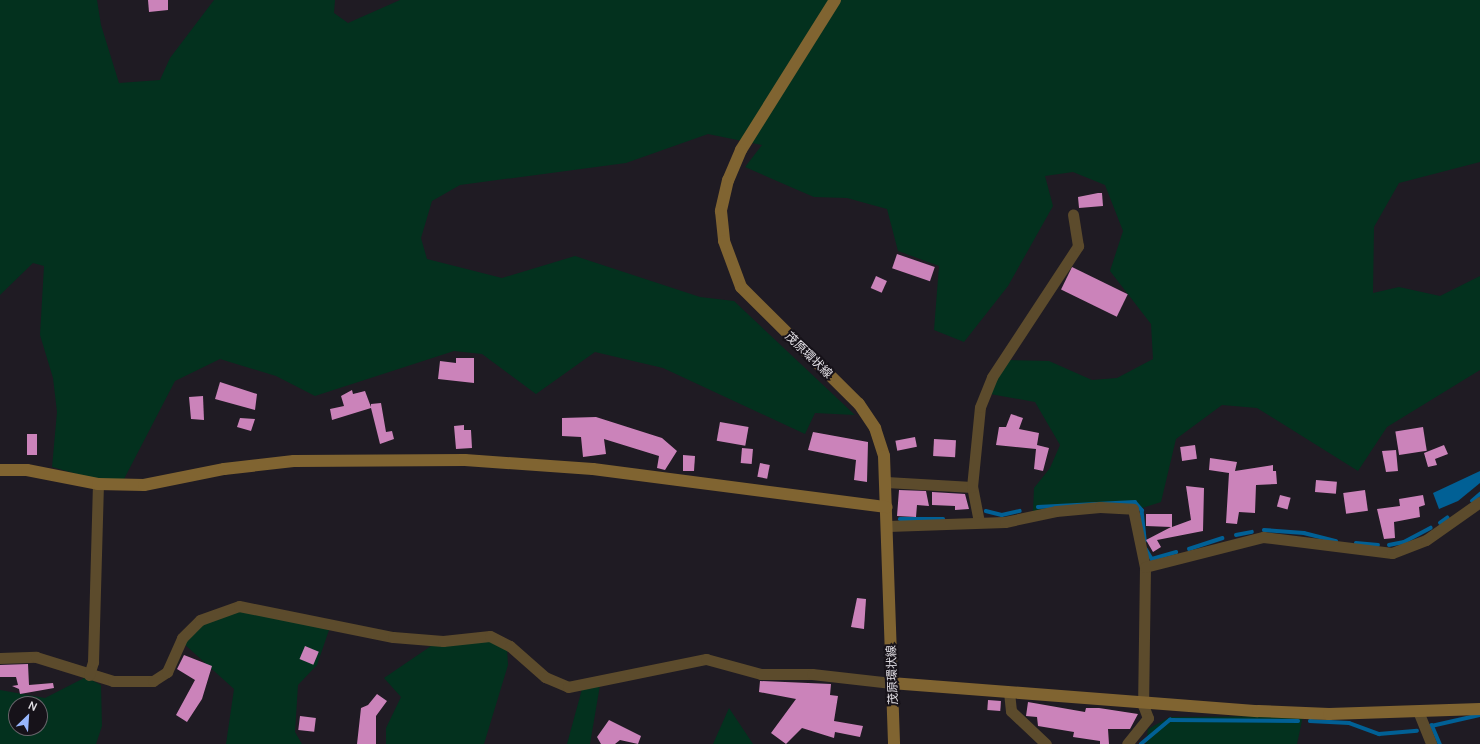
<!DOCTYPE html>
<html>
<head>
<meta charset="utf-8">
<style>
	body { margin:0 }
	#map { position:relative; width:1480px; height:744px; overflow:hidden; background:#1f1b23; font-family:Manrope,"Noto Sans JP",sans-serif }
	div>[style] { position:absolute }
	.green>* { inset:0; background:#03311e }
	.water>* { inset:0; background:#016095 }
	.stream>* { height:3.5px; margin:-1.75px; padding:0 1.75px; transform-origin:1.75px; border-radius:1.75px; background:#016095 }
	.building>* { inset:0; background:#cb83ba; transform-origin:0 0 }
	.street>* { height:11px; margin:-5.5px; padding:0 5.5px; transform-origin:5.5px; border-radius:5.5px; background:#5c4b2c }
	.secondary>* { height:12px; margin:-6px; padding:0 6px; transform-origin:6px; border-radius:6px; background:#806431 }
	span { translate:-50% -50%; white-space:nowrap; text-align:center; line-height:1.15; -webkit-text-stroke:4px #161219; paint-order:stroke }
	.street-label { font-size:12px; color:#e1dee4 }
	.north { position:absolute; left:8px; top:696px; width:40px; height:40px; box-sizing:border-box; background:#161219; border:1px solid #67646a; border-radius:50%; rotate:25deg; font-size:11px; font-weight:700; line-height:16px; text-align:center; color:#e1dee4 }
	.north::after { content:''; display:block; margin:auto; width:14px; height:18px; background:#97b6fd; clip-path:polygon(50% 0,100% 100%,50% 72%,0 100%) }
</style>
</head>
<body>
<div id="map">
	<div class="green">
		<div style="clip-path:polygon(0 0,97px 0,101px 25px,119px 83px,160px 80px,170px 58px,214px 0,335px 0,334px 13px,348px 23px,400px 0,1480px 0,1480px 162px,1399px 183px,1374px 227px,1373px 293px,1399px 287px,1440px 296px,1480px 276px,1480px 370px,1387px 427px,1358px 471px,1257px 408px,1222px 405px,1176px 439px,1161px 502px,1136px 510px,1033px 511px,1034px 488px,1050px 468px,1060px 445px,1035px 402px,990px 394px,1007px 360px,1049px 361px,1092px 380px,1117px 378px,1153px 359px,1151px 324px,1110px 271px,1123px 231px,1105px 185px,1073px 172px,1045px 176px,1053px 206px,1008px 286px,964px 342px,934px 330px,939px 266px,898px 251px,887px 209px,847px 198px,814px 197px,793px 188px,745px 167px,762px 145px,708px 134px,626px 163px,460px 185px,432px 201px,421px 238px,427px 259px,502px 278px,575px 256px,700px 297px,734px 301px,855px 415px,815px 413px,805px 434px,663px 368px,595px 352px,536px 394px,482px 354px,454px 351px,315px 396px,276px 376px,220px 359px,175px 381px,123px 481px,95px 479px,52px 467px,57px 412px,53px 378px,40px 335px,44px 266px,33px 263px,0 295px)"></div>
		<div style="clip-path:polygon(240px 609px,329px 630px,317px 665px,298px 685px,295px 732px,302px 744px,226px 744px,234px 689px,183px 643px,200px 625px)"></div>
		<div style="clip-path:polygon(489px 639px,507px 648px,508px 665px,484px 744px,386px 744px,386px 728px,401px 697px,384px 678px,434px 644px)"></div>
		<div style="clip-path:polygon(evenodd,86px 677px,101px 685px,102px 726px,96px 744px,0 744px,0 690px,45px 698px,86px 677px,16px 704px,40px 704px,40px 728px,16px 728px,16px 704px)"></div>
		<div style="clip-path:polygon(600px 685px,590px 744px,567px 744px,582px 689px)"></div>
		<div style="clip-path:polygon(729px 708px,753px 744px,713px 744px)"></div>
		<div style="clip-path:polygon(1303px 716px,1297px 744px,1146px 744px,1148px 729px,1170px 717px)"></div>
	</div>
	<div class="water">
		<div style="clip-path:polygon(1480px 471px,1480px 483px,1458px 501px,1439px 509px,1433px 493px)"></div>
	</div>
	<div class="stream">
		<div style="left:1472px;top:501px;width:11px;rotate:-41deg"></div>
		<div style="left:1038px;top:507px;width:97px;rotate:-3deg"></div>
		<div style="left:1135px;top:502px;width:11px;rotate:49deg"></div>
		<div style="left:1142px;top:510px;width:31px;rotate:84deg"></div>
		<div style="left:986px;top:511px;width:16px;rotate:14deg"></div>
		<div style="left:1002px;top:515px;width:18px;rotate:-13deg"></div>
		<div style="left:900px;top:519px;width:43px"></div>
		<div style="left:1440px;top:523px;width:9px;rotate:-36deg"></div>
		<div style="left:1264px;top:530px;width:40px;rotate:4.3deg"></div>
		<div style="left:1304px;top:533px;width:33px;rotate:14deg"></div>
		<div style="left:1236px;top:535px;width:16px;rotate:-11deg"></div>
		<div style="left:1356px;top:543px;width:22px;rotate:5deg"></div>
		<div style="left:1389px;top:545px;width:15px;rotate:-11deg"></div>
		<div style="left:1404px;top:542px;width:30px;rotate:-28deg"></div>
		<div style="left:1146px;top:549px;width:12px;rotate:59deg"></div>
		<div style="left:1152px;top:559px;width:25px;rotate:-16deg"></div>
		<div style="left:1189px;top:549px;width:35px;rotate:-18deg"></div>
		<div style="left:1310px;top:721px;width:39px;rotate:3deg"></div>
		<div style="left:1349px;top:723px;width:32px;rotate:20deg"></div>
		<div style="left:1379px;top:734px;width:38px;rotate:-5deg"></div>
		<div style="left:1432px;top:725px;width:21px;rotate:67deg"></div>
		<div style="left:1427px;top:727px;width:54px;rotate:-12.8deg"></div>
		<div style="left:1141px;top:744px;width:38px;rotate:-40deg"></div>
		<div style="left:1170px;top:720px;width:128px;rotate:0.4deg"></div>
	</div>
	<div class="building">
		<div style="clip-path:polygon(148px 0,168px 0,168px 10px,149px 12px)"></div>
		<div style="clip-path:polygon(1098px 193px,1102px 193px,1103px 206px,1079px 208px,1078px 197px)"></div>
		<div style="left:897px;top:254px;width:40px;height:15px;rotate:19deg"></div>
		<div style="left:1072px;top:267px;width:62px;height:25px;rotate:26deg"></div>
		<div style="left:876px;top:276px;width:12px;height:13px;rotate:24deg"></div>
		<div style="clip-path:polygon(456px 358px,474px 358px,474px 383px,438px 379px,440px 361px,456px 363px)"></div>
		<div style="clip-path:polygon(220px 382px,257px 394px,255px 410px,215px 399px)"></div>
		<div style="clip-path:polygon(352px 390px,353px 394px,365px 391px,371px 407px,371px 404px,381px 403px,386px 432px,392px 431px,394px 439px,380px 444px,371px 408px,332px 420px,330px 409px,344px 406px,341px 396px)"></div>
		<div style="clip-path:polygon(203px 396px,204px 420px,191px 419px,189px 397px)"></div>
		<div style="clip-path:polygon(1011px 414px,1023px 418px,1019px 429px,1039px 433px,1037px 445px,1049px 448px,1043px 471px,1034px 469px,1036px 449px,996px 445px,999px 427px,1006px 427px)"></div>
		<div style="clip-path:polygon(596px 417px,662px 438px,677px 451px,665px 470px,657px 468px,659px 456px,604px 439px,606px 454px,583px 457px,581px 437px,562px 436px,562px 418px)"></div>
		<div style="clip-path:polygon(240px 418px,255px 419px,251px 431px,237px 427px)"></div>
		<div style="left:720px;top:422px;width:29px;height:19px;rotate:10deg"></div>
		<div style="clip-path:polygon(464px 425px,464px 430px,471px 430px,472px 448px,456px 449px,454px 426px)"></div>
		<div style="left:1423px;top:427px;width:24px;height:28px;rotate:81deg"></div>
		<div style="clip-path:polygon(813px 432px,868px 442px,867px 482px,854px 480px,856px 460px,808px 450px)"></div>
		<div style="left:27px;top:434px;width:10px;height:21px"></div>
		<div style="left:915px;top:437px;width:10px;height:20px;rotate:79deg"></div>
		<div style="left:934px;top:439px;width:22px;height:17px;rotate:3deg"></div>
		<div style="left:1195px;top:445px;width:14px;height:15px;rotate:82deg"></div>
		<div style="clip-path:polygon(1444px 445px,1448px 454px,1435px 459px,1437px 465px,1428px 467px,1424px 453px)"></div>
		<div style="left:742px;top:448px;width:11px;height:15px;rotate:5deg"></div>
		<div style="clip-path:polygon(1396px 450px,1398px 471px,1386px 472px,1382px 451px)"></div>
		<div style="clip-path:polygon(683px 455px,695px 456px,694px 471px,683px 471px)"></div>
		<div style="clip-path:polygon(1210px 458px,1237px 462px,1235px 471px,1273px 465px,1273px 471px,1276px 471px,1277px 484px,1256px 485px,1255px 513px,1239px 512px,1237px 524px,1226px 523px,1229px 473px,1209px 470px)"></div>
		<div style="left:760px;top:463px;width:10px;height:14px;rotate:11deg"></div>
		<div style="left:1316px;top:480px;width:21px;height:12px;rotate:5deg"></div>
		<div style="clip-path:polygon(1186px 486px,1204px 488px,1203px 531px,1157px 540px,1161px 547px,1153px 552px,1146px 540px,1171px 527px,1146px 526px,1146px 514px,1172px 514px,1172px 527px,1191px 520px)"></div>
		<div style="clip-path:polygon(899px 490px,926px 491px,929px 506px,917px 505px,916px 517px,897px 516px)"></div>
		<div style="left:1365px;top:490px;width:21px;height:22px;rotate:82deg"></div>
		<div style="clip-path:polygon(932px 492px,965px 494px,969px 509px,955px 510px,955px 506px,932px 505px)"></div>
		<div style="left:1280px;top:495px;width:11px;height:12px;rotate:15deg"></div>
		<div style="clip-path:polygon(1423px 495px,1425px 505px,1419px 507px,1420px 517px,1394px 522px,1395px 538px,1384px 539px,1377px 509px,1400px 506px,1399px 499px)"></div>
		<div style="clip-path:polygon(857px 598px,866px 599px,864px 629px,851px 627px)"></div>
		<div style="left:305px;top:646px;width:15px;height:14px;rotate:23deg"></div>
		<div style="clip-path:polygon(184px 655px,212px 666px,202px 699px,187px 722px,176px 715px,195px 680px,177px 669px)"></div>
		<div style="clip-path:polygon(28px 664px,29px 685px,53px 683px,54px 688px,20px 694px,19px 689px,12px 686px,18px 685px,16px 677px,0 677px,0 665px)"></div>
		<div style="clip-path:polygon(760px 681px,831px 684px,830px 695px,838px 696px,834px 721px,863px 726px,860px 737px,835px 732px,834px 738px,802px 728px,786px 744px,771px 733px,796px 699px,759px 692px)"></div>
		<div style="clip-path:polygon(377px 694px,387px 701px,376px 716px,376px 744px,357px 744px,361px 708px,368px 705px)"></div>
		<div style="left:988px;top:700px;width:13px;height:10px;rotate:4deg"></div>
		<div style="clip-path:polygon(1028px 702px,1085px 712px,1086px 708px,1099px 708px,1138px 714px,1130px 729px,1108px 729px,1109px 744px,1100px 744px,1100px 741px,1073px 737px,1074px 732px,1038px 726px,1037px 717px,1026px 716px)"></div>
		<div style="left:300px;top:716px;width:16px;height:14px;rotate:7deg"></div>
		<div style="clip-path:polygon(609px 720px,641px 736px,638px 744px,620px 740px,615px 744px,601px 744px,597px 737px)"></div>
	</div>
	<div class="street">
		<div style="left:886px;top:482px;width:86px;rotate:3.3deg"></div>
		<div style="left:979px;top:522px;width:36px;rotate:-101deg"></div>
		<div style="left:972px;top:487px;width:80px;rotate:-84.3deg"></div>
		<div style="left:980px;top:407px;width:32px;rotate:-68deg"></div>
		<div style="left:992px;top:377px;width:157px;rotate:-56.7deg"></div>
		<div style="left:1078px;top:246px;width:32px;rotate:-99deg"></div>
		<div style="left:888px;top:526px;width:117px;rotate:-2deg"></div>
		<div style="left:1005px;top:522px;width:52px;rotate:-12.2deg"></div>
		<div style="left:1056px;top:511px;width:44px;rotate:-5.2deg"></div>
		<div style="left:1100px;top:507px;width:33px;rotate:3deg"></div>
		<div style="left:1133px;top:509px;width:59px;rotate:78.3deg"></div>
		<div style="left:1145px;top:567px;width:138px;rotate:90.8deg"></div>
		<div style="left:1143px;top:705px;width:14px;rotate:69deg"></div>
		<div style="left:1148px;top:718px;width:33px;rotate:129deg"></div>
		<div style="left:1145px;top:567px;width:122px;rotate:-14.3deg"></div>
		<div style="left:1263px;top:537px;width:130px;rotate:7.1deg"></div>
		<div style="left:1392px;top:553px;width:36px;rotate:-21deg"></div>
		<div style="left:1426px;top:540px;width:66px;rotate:-35.1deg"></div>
		<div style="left:0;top:658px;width:36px;rotate:-2deg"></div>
		<div style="left:36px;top:657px;width:81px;rotate:17.3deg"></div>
		<div style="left:113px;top:681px;width:40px"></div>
		<div style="left:153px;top:681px;width:17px;rotate:-33deg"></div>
		<div style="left:167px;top:672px;width:37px;rotate:-66deg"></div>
		<div style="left:182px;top:638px;width:25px;rotate:-45deg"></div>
		<div style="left:200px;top:620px;width:41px;rotate:-19.7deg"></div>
		<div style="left:239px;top:606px;width:157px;rotate:11.4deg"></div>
		<div style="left:393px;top:637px;width:50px;rotate:4.6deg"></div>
		<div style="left:443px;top:641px;width:47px;rotate:-6.1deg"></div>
		<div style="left:490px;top:636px;width:22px;rotate:27deg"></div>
		<div style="left:510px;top:646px;width:47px;rotate:41.5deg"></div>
		<div style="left:545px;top:677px;width:25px;rotate:23deg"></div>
		<div style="left:568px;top:687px;width:141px;rotate:-11.5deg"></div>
		<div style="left:706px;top:659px;width:57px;rotate:15.3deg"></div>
		<div style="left:761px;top:674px;width:51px"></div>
		<div style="left:812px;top:674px;width:80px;rotate:6.5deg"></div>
		<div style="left:89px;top:675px;width:14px;rotate:-73deg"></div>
		<div style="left:93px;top:662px;width:178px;rotate:-88.4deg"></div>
		<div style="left:1009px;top:692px;width:19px;rotate:84deg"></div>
		<div style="left:1011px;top:711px;width:48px;rotate:43.3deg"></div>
		<div style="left:1418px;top:711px;width:35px;rotate:68deg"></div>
	</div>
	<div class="secondary">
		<div style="left:835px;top:0;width:177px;rotate:122.1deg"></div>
		<div style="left:741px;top:150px;width:33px;rotate:113deg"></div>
		<div style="left:728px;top:180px;width:32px;rotate:103deg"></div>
		<div style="left:721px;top:211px;width:30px;rotate:84deg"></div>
		<div style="left:724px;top:241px;width:49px;rotate:69.7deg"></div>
		<div style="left:741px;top:287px;width:166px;rotate:44.8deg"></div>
		<div style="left:859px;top:404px;width:29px;rotate:56deg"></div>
		<div style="left:875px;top:428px;width:29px;rotate:72deg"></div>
		<div style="left:884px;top:456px;width:288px;rotate:88deg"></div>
		<div style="left:0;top:470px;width:27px"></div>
		<div style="left:27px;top:470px;width:72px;rotate:11.2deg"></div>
		<div style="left:98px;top:484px;width:46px;rotate:1.2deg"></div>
		<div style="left:144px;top:485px;width:82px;rotate:-11.3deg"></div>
		<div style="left:224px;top:469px;width:70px;rotate:-6.5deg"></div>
		<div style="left:294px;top:461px;width:171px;rotate:-0.3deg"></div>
		<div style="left:465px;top:460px;width:128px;rotate:4deg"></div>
		<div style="left:593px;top:469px;width:296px;rotate:7.4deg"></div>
		<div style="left:891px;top:683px;width:368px;rotate:4.4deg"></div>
		<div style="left:1258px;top:711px;width:71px;rotate:2.4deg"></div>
		<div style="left:1329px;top:714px;width:151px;rotate:-1.9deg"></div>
	</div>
	<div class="street-label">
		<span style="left:809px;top:355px;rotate:44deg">茂原環状線</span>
		<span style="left:892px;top:675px;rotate:-92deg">茂原環状線</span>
	</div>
	<div class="north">N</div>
</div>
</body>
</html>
